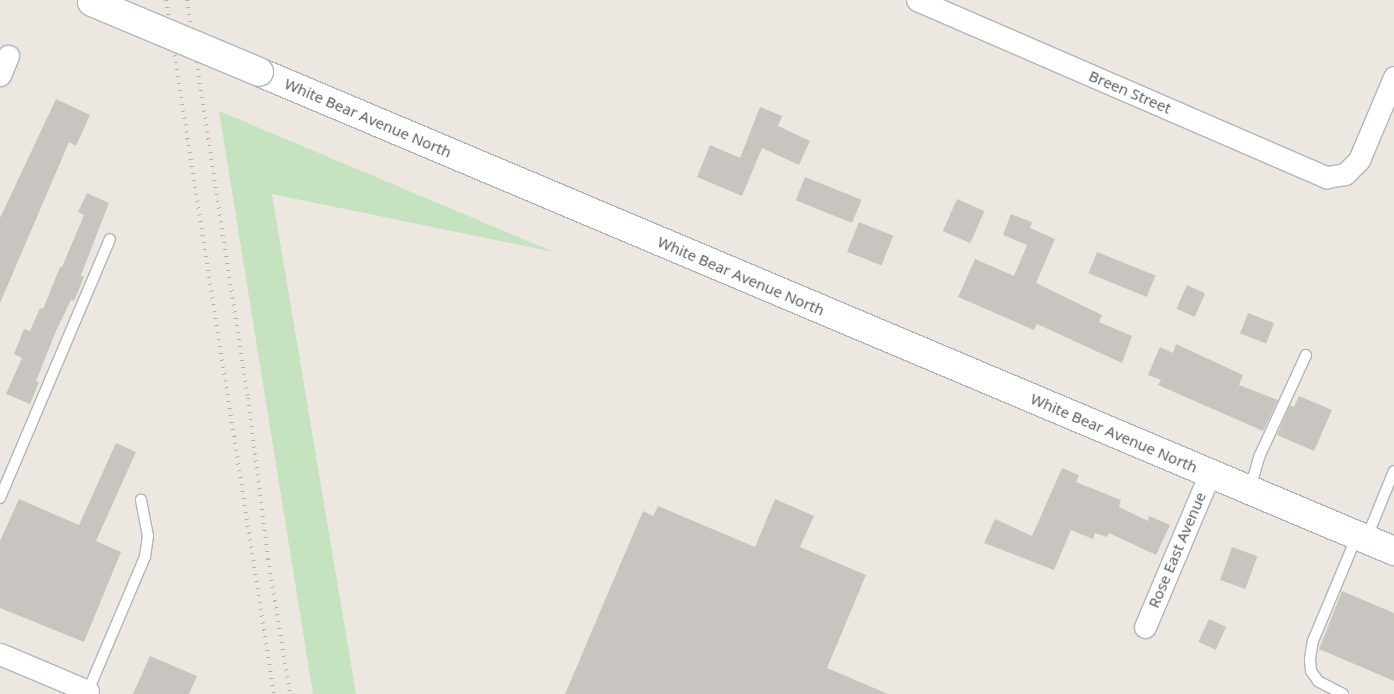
<!DOCTYPE html>
<html>
<head>
<meta charset="utf-8">
<style>
	body { margin:0 }
	#map { position:relative; width:1394px; height:694px; overflow:hidden; background:#ece8e1; font-family:"Noto Sans",sans-serif }
	div>[style] { position:absolute }
	.green>* { inset:0; background:#c4e3be }
	.building>* { inset:0; background:#c8c5c0; transform-origin:0 0 }
	.roads { filter:drop-shadow(1px 0 #b2b5b8) drop-shadow(-1px 0 #b2b5b8) drop-shadow(0 1px #b2b5b8) drop-shadow(0 -1px #b2b5b8) }
	.service>* { height:10px; margin:-5px; padding:0 5px; transform-origin:5px; border-radius:5px; background:#fff }
	.minor>* { height:21px; margin:-10.5px; padding:0 10.5px; transform-origin:10.5px; border-radius:10.5px; background:#fff }
	.secondary>* { height:28px; margin:-14px; padding:0 14px; transform-origin:14px; border-radius:14px; background:#fff }
	.rail>* { height:4px; margin-top:-2px; transform-origin:0; background:repeating-linear-gradient(90deg,#b0b1b1 0 1px,transparent 0 7px) }
	.bridges { filter:drop-shadow(1px 0 #b3b7bb) drop-shadow(-1px 0 #b3b7bb) drop-shadow(0 1px #b3b7bb) drop-shadow(0 -1px #b3b7bb) }
	.secondary-bridge>* { height:28px; margin:-14px; padding:0 14px; transform-origin:14px; border-radius:14px; background:#fff }
	span { translate:-50% -50%; white-space:nowrap; text-align:center; line-height:1.15; -webkit-text-stroke:4px #fff; paint-order:stroke }
	.street-label { font-size:15px; color:#595e61 }
</style>
</head>
<body>
<div id="map">
	<div class="green">
		<div style="clip-path:polygon(219px 111px,554px 252px,272px 194px,356px 694px,313px 694px)"></div>
	</div>
	<div class="building">
		<div style="clip-path:polygon(56px 99px,90px 115px,76px 146px,69px 142px,0 303px,0 218px)"></div>
		<div style="clip-path:polygon(760px 107px,782px 116px,778px 126px,810px 141px,799px 165px,762px 148px,742px 196px,697px 177px,710px 145px,740px 158px)"></div>
		<div style="left:805px;top:177px;width:61px;height:25px;rotate:22deg"></div>
		<div style="clip-path:polygon(87px 193px,109px 203px,81px 275px,84px 277px,74px 301px,71px 300px,56px 331px,36px 381px,39px 382px,30px 404px,6px 394px,22px 358px,14px 354px,24px 329px,30px 331px,40px 308px,43px 309px,60px 267px,62px 267px,84px 215px,78px 212px)"></div>
		<div style="left:957px;top:199px;width:30px;height:35px;rotate:24deg"></div>
		<div style="clip-path:polygon(1011px 214px,1032px 222px,1030px 228px,1055px 239px,1036px 283px,1102px 315px,1099px 322px,1132px 336px,1122px 363px,1037px 324px,1034px 330px,958px 297px,975px 259px,1014px 276px,1027px 245px,1003px 235px)"></div>
		<div style="left:859px;top:222px;width:37px;height:32px;rotate:22deg"></div>
		<div style="left:1097px;top:252px;width:63px;height:23px;rotate:22deg"></div>
		<div style="left:1187px;top:285px;width:20px;height:26px;rotate:24deg"></div>
		<div style="left:1248px;top:313px;width:28px;height:22px;rotate:21deg"></div>
		<div style="clip-path:polygon(1176px 344px,1243px 375px,1239px 385px,1278px 400px,1263px 431px,1158px 385px,1161px 380px,1148px 375px,1160px 347px,1173px 353px)"></div>
		<div style="clip-path:polygon(1299px 396px,1332px 410px,1314px 451px,1277px 435px,1290px 405px,1294px 407px)"></div>
		<div style="clip-path:polygon(116px 443px,136px 452px,96px 541px,121px 552px,84px 642px,0 608px,0 541px,19px 499px,79px 525px)"></div>
		<div style="clip-path:polygon(1062px 468px,1079px 475px,1076px 482px,1121px 500px,1119px 507px,1148px 521px,1149px 516px,1170px 525px,1156px 555px,1109px 533px,1107px 537px,1095px 533px,1093px 539px,1071px 530px,1054px 570px,984px 543px,995px 519px,1032px 536px)"></div>
		<div style="clip-path:polygon(775px 499px,814px 516px,800px 547px,866px 575px,827px 668px,888px 694px,565px 694px,643px 511px,653px 516px,658px 506px,755px 547px)"></div>
		<div style="left:1232px;top:547px;width:27px;height:35px;rotate:20deg"></div>
		<div style="clip-path:polygon(1342px 591px,1394px 613px,1394px 681px,1319px 649px)"></div>
		<div style="left:1209px;top:619px;width:19px;height:25px;rotate:25deg"></div>
		<div style="clip-path:polygon(150px 656px,197px 676px,189px 694px,133px 694px)"></div>
	</div>
	<div class="roads">
		<div class="service">
			<div style="left:1250px;top:489px;width:35px;rotate:-74deg"></div>
			<div style="left:1260px;top:455px;width:110px;rotate:-65.3deg"></div>
			<div style="left:0;top:498px;width:281px;rotate:-67deg"></div>
			<div style="left:1367px;top:537px;width:71px;rotate:-67.8deg"></div>
			<div style="left:88px;top:691px;width:146px;rotate:-67deg"></div>
			<div style="left:145px;top:557px;width:21px;rotate:-82deg"></div>
			<div style="left:148px;top:536px;width:37px;rotate:-101deg"></div>
			<div style="left:1343px;top:694px;width:28px;rotate:-153deg"></div>
			<div style="left:1318px;top:681px;width:12px;rotate:-125deg"></div>
			<div style="left:1311px;top:671px;width:12px;rotate:-95deg"></div>
			<div style="left:1310px;top:659px;width:18px;rotate:-81deg"></div>
			<div style="left:1313px;top:641px;width:114px;rotate:-67.3deg"></div>
		</div>
		<div class="minor">
			<div style="left:917px;top:0;width:447px;rotate:23.4deg"></div>
			<div style="left:1327px;top:177px;width:18px;rotate:-9deg"></div>
			<div style="left:1345px;top:174px;width:20px;rotate:-45deg"></div>
			<div style="left:1359px;top:160px;width:90px;rotate:-67.1deg"></div>
			<div style="left:0;top:75px;width:21px;rotate:-67deg"></div>
			<div style="left:1145px;top:627px;width:167px;rotate:-67.1deg"></div>
			<div style="left:0;top:654px;width:95px;rotate:22.8deg"></div>
			<div style="left:88px;top:691px;width:4px;rotate:124deg"></div>
		</div>
		<div class="secondary">
			<div style="left:259px;top:72px;width:1232px;rotate:22.88deg"></div>
		</div>
	</div>
	<div class="rail">
		<div style="left:166px;top:0;width:702px;rotate:81.15deg"></div>
		<div style="left:187px;top:0;width:403px;rotate:81.3deg"></div>
		<div style="left:248px;top:398px;width:162px;rotate:82.9deg"></div>
		<div style="left:268px;top:559px;width:137px;rotate:80.7deg"></div>
	</div>
	<div class="bridges">
		<div class="secondary-bridge">
			<div style="left:92px;top:2px;width:181px;rotate:22.7deg"></div>
		</div>
	</div>
	<div class="street-label">
		<span style="left:1130px;top:92px;rotate:23deg">Breen Street</span>
		<span style="left:368px;top:118px;rotate:23deg">White Bear Avenue North</span>
		<span style="left:741px;top:276px;rotate:23deg">White Bear Avenue North</span>
		<span style="left:1114px;top:433px;rotate:23deg">White Bear Avenue North</span>
		<span style="left:1177px;top:550px;rotate:-67deg">Rose East Avenue</span>
	</div>
</div>
</body>
</html>
